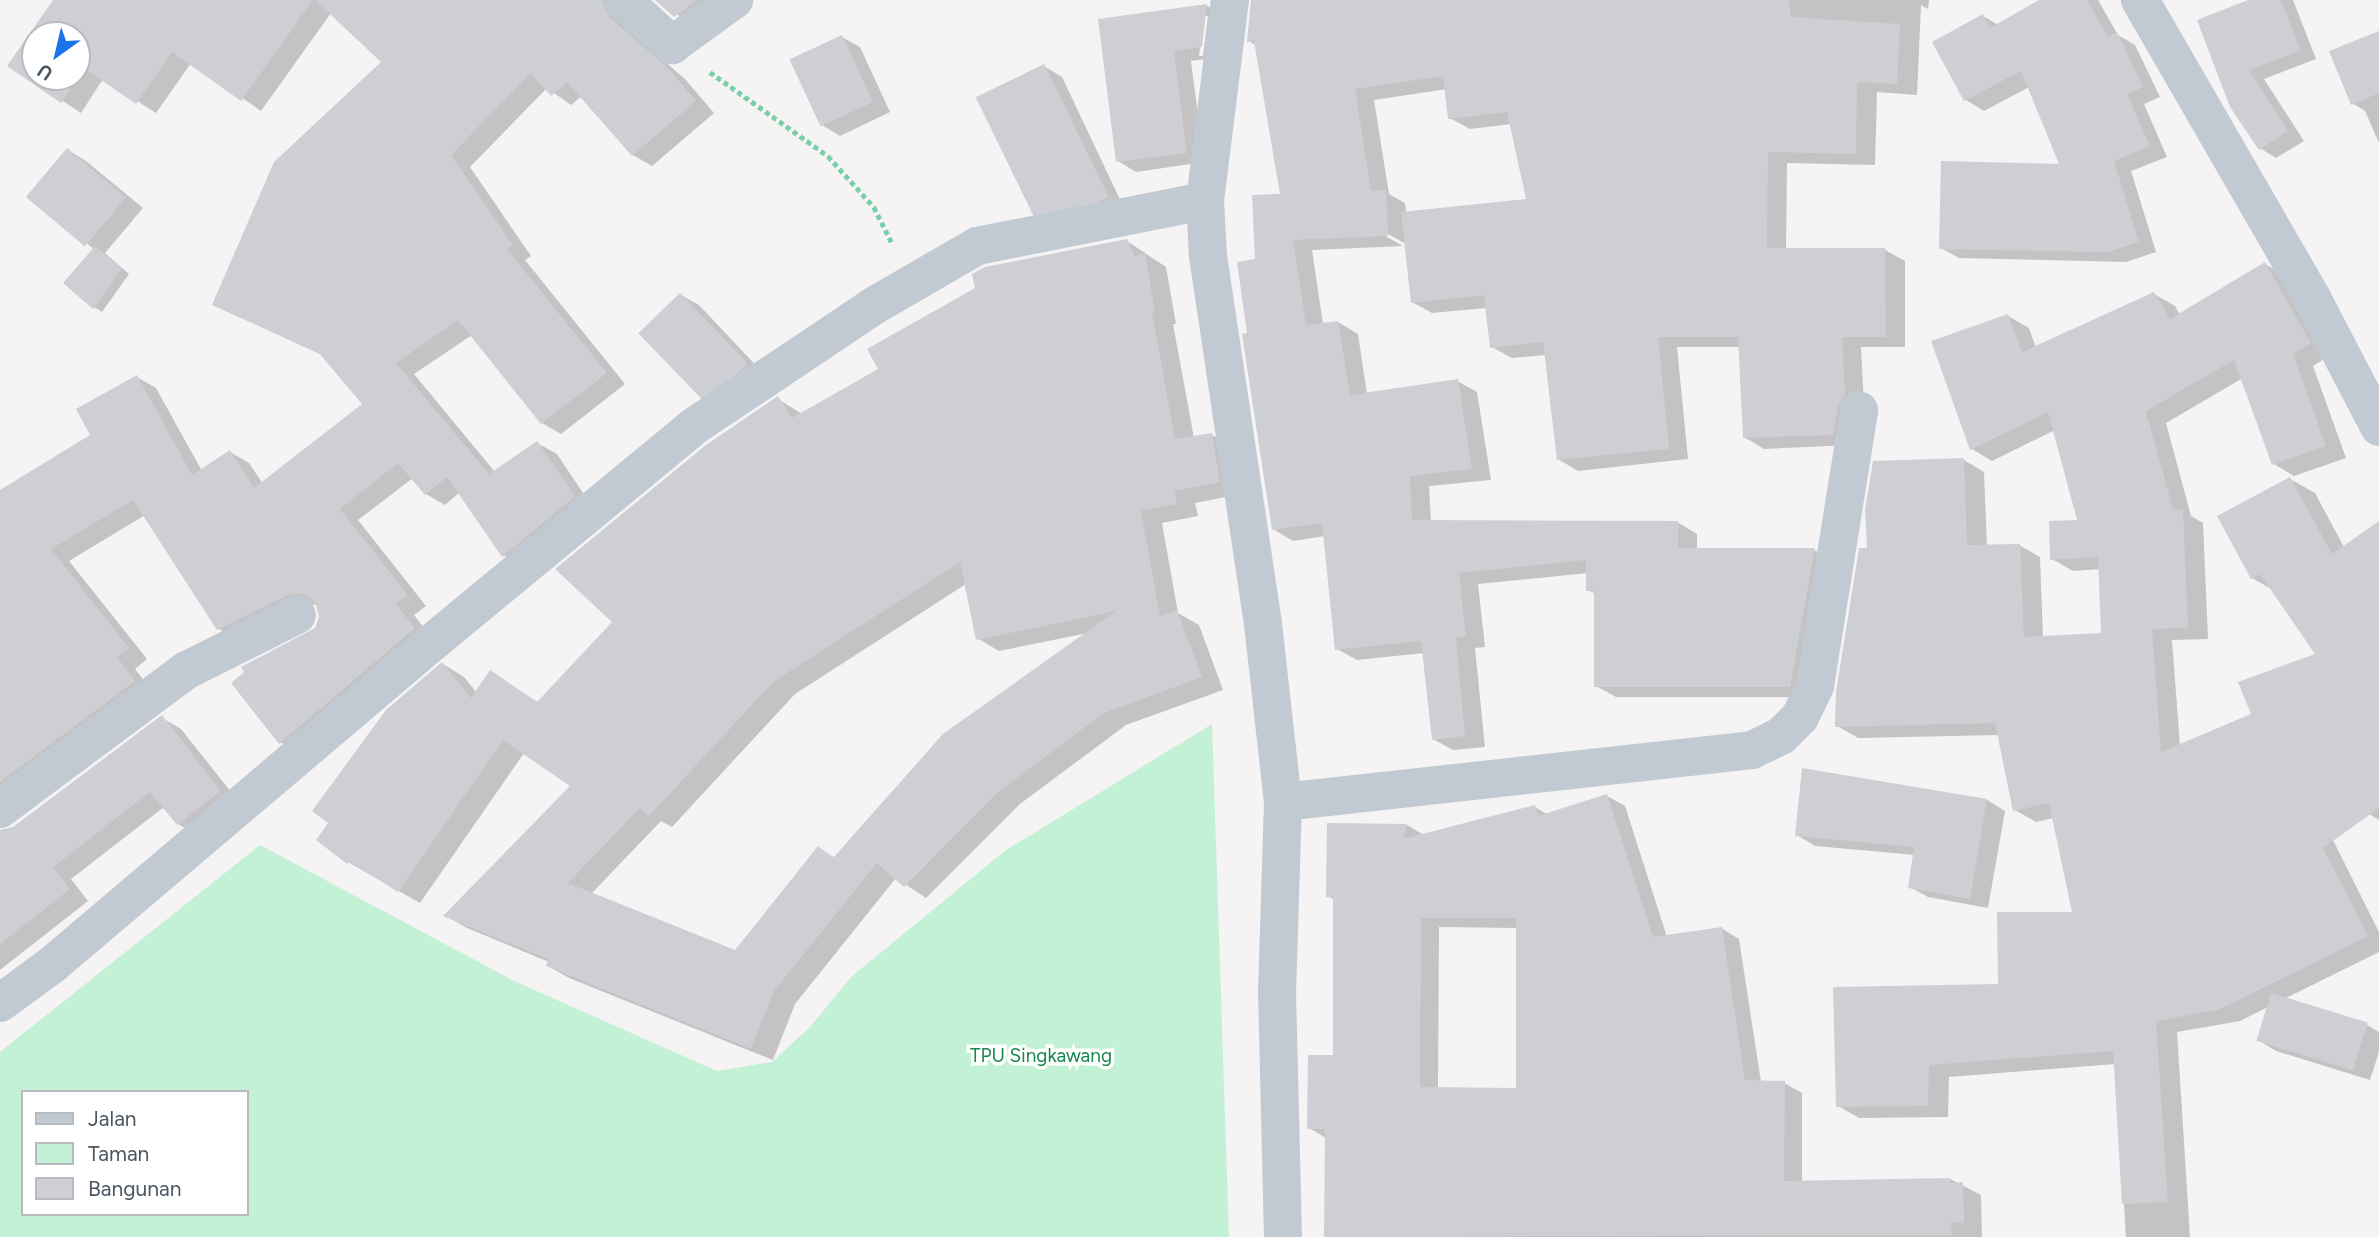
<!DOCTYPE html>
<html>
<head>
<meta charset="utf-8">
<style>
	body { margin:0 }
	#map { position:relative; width:2379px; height:1237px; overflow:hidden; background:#f5f3f3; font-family:Figtree,sans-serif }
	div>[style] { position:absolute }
	.green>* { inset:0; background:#c3f1d5 }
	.shadow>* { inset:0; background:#0003 }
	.building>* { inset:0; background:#cdcfd5; transform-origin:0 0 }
	.path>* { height:4.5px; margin-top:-2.25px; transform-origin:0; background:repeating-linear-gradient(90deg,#7ad0a6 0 5px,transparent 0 8.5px) }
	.minor>* { height:38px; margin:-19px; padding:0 19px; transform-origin:19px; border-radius:19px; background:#c1cad2 }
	span { translate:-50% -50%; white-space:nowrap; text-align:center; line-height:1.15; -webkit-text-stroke:7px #fff; paint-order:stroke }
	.park-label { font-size:19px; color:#17864f }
	.legend { position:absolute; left:21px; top:1090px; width:228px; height:126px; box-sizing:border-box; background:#fff; border:2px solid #b7bbc0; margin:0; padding:9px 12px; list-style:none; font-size:21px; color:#4a5661 }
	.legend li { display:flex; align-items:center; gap:14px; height:35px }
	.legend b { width:35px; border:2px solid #b7bbc0 }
	.north { position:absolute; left:21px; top:21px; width:70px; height:70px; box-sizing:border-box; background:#fff; border:2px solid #b7bbc0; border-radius:50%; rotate:214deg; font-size:19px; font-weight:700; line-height:28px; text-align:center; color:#4a5661 }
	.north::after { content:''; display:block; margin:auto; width:24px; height:32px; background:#1a73e8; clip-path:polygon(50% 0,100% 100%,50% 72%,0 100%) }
</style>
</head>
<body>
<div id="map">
	<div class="green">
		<div style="clip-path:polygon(evenodd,1212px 724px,1229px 1237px,0 1237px,0 1052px,260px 845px,514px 981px,717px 1071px,772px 1062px,810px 1027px,851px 977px,1006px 850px,1212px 724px,23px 1092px,247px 1092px,247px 1214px,23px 1214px,23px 1092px)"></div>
	</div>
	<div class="shadow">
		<div style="clip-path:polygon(evenodd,56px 0,620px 0,627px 29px,685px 79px,714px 113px,652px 166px,633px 155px,582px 96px,571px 105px,547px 88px,470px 167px,531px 256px,525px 260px,625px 384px,561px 434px,542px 423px,472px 335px,414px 374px,495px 472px,537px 443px,557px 454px,593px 508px,522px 566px,503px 555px,460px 492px,445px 505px,426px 494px,413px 478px,358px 520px,426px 606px,414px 615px,433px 640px,299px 753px,280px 742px,321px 616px,318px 604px,307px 606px,238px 640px,219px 629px,145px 515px,69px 561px,147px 659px,135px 669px,153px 692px,0 810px,0 492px,93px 436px,137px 377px,156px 388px,202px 471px,230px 452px,249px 463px,263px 484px,365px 405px,324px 356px,214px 305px,383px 62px,331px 13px,261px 111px,191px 63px,156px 113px,103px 79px,81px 113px,10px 66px,56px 0,35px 35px,77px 35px,77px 77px,35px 77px,35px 35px)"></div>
		<div style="clip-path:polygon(657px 0,737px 0,698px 29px)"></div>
		<div style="clip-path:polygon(evenodd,1253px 0,1929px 0,1928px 9px,1921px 5px,1917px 95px,1877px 92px,1875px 165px,1787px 163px,1786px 250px,1885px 250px,1905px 261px,1905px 347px,1861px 347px,1864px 406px,1852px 445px,1764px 449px,1744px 437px,1740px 347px,1677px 347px,1688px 459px,1578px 471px,1558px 459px,1546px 355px,1512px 358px,1492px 347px,1487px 308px,1432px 313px,1412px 302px,1406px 244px,1381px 230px,1380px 233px,1403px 246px,1312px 250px,1323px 324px,1338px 322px,1358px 334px,1367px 394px,1457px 381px,1477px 392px,1491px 480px,1429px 486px,1431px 521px,1677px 522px,1697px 534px,1697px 549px,1814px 550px,1834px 561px,1810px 697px,1616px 697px,1596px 686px,1596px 594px,1588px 590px,1588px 573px,1478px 584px,1485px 647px,1475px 648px,1485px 747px,1453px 750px,1433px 739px,1424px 653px,1357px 660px,1337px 649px,1325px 536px,1293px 541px,1273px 529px,1249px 335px,1257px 261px,1282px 196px,1257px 46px,1249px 41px,1253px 0,1447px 89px,1450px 118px,1470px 129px,1511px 124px,1528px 200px,1406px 213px,1405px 203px,1389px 194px,1374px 100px,1447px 89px)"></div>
		<div style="clip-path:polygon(2042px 0,2098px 0,2118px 35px,2135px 45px,2160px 97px,2144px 104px,2167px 157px,2131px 171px,2156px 252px,2126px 262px,1959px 258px,1941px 248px,2062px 166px,2029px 87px,1984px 111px,1966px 100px,1934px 43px,1983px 16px,1998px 25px)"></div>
		<div style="clip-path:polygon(2253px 0,2293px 0,2316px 59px,2264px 79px,2304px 141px,2276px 158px,2260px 148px,2232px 106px)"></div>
		<div style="clip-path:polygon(evenodd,1207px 6px,1225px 16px,1220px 57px,1191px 61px,1204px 162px,1136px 172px,1118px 161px,1100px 20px,1207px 6px,1204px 16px,1208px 16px,1203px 56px,1199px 56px,1204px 16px)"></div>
		<div style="clip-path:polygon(2379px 33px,2379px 143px,2365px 111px,2352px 103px)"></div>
		<div style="clip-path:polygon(842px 37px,860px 47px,890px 112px,840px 136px,822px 125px)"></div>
		<div style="clip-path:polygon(1044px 66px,1062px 77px,1124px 208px,1050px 223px,1031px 212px)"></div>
		<div style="clip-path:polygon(68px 150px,86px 161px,143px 208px,105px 253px,129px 274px,102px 312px,94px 307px,94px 249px,28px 197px)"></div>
		<div style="clip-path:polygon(evenodd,1127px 241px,1166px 267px,1176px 324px,1173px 324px,1194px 438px,1212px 435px,1234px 447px,1241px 494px,1195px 503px,1198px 516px,1162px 523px,1178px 613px,1199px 625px,1223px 690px,1126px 725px,1020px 804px,926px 898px,896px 878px,795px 1004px,773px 1060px,569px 978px,548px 966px,549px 962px,467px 928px,446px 916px,573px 785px,524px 753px,420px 903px,348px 862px,318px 840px,443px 664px,464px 677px,477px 693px,491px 672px,539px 703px,615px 622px,778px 399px,802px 414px,1127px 241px,966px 584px,977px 638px,999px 651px,1088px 633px,835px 858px,819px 848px,736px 952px,591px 894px,661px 821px,672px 827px,795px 694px,966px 584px)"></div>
		<div style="clip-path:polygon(2265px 264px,2286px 276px,2330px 355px,2313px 366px,2346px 458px,2294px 476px,2274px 464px,2243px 378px,2166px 423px,2191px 516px,2203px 523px,2208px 639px,2172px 640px,2180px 746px,2276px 726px,2379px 932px,2379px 952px,2284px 999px,2367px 1025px,2379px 1032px,2379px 1052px,2370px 1080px,2276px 1051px,2258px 1040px,2268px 1007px,2240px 1021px,2177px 1032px,2190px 1237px,2126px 1237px,2115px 1064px,1949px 1077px,1948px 1117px,1859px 1118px,1838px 1106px,1999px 985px,2074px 914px,2054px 818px,2036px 822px,2015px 810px,1999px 735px,1858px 738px,1837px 726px,1868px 550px,1964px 460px,1984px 472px,1987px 546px,2019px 545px,2040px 557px,2043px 638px,2103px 635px,2101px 569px,2073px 571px,2052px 559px,2079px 522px,2055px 430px,1992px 461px,1972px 449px,2008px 316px,2029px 328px,2036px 348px,2154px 294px,2175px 306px,2180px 315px)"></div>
		<div style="clip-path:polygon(681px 295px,699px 305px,765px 375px,718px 406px,700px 396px)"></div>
		<div style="clip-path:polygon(2290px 479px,2315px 493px,2344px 547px,2379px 523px,2379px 820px,2369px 814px,2318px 655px,2273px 590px,2252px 578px)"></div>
		<div style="clip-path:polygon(162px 718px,181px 729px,239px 802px,197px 835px,178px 824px,164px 807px,71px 879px,88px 901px,0 970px,0 832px,14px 828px)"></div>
		<div style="clip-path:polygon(1803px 770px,1987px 800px,2005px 811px,1988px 908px,1928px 897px,1910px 887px,1915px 855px,1815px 846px,1797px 835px)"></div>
		<div style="clip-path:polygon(evenodd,1607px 796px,1625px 806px,1667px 937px,1721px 928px,1739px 939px,1761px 1082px,1784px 1083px,1802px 1093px,1802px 1182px,1950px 1179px,1981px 1195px,1982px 1237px,1326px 1237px,1326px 1138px,1309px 1128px,1335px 1057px,1335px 900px,1327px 896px,1328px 824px,1407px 825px,1424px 835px,1535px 807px,1548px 815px,1607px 796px,1439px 927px,1518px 928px,1518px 1090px,1438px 1089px,1439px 927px)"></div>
	</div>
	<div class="building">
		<div style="clip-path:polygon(evenodd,53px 0,313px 0,241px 101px,172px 52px,136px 104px,84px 68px,61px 103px,7px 66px,53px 0,35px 35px,77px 35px,77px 77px,35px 77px,35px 35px)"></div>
		<div style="clip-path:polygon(315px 0,602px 0,608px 16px,666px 66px,696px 101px,632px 156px,567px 82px,551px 96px,531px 73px,451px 155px,513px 245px,507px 249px,607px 373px,541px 424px,458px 320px,396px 363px,489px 474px,537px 441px,575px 496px,502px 557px,447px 477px,425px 495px,398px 463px,340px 509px,408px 595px,396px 604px,415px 628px,279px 744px,231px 683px,244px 672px,241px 667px,315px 628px,319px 617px,316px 605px,310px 597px,299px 593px,288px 595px,217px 630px,133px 500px,51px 549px,129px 648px,117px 657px,135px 681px,0 782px,0 490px,90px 435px,76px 409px,137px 375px,192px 475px,230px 450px,254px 488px,362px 404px,319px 353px,212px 305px,274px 162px,381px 62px)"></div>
		<div style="clip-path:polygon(655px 0,697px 0,674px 17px)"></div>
		<div style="clip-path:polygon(1251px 0,1789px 0,1791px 17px,1900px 24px,1897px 84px,1857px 82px,1856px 154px,1768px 152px,1767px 248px,1885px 248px,1886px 337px,1842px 337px,1845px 394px,1838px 406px,1833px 435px,1743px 438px,1738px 337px,1658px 337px,1669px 449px,1557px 460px,1543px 342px,1490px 348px,1484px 295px,1411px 303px,1401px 212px,1526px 199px,1507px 112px,1448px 119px,1443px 76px,1355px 89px,1371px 191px,1386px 190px,1388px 236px,1293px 240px,1306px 325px,1338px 321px,1350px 395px,1458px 379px,1472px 469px,1410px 476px,1412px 520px,1678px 521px,1678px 548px,1815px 548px,1790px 687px,1594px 687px,1594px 591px,1586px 591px,1586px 560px,1459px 573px,1466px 636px,1456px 638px,1465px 736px,1432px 740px,1421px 641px,1335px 650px,1322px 523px,1272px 530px,1242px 334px,1247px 333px,1237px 262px,1255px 259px,1252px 195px,1280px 194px,1254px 41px,1247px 42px)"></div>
		<div style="clip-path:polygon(2039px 0,2087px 0,2108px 37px,2117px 32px,2143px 87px,2127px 94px,2150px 146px,2114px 161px,2139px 242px,2107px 252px,1939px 249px,1941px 161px,2059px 164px,2021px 71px,1964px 101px,1932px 42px,1983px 14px,1990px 28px)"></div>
		<div style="clip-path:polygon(2248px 0,2281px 0,2301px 50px,2249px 70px,2288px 131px,2259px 150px,2230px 107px,2197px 20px)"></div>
		<div style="clip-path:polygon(1207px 4px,1202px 47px,1174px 51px,1187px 153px,1116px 162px,1098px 19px)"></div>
		<div style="clip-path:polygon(2379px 31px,2379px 93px,2351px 105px,2329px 51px)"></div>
		<div style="left:842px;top:35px;width:74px;height:58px;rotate:65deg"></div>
		<div style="left:1044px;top:64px;width:148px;height:76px;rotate:64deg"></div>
		<div style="left:67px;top:148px;width:77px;height:64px;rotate:40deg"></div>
		<div style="clip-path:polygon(evenodd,1127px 239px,1135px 256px,1145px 253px,1155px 312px,1152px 312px,1175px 439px,1212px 433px,1220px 482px,1174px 491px,1177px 504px,1141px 511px,1160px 616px,1177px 610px,1202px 677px,1104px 713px,998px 792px,904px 887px,877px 863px,774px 991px,751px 1049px,546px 966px,548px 959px,443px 916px,570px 786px,503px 740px,398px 892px,349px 861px,347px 864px,316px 840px,328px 823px,312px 811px,386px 710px,442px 662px,471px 698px,490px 670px,537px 702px,612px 622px,555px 569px,706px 445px,778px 396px,792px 418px,878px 369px,867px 349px,975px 288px,972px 274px,985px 267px,1127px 239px,960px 562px,976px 640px,1116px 611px,943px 734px,833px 858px,818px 846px,735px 950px,568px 883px,640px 808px,649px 816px,773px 682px,960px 562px)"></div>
		<div style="clip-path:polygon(95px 246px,122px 268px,93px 309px,63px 283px)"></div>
		<div style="clip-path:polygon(2265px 262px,2311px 343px,2293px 354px,2326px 446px,2272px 465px,2234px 360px,2146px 411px,2173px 509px,2183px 509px,2188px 628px,2152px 629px,2161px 752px,2251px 714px,2238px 682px,2315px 654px,2260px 574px,2251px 579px,2217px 516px,2290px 477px,2332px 554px,2379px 521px,2379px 808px,2323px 848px,2368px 936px,2218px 1010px,2156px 1021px,2168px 1202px,2122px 1204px,2113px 1051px,1929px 1065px,1928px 1106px,1836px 1107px,1833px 987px,1998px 984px,1997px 912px,2072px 912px,2049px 803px,2013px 811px,1995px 723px,1835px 727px,1836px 692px,1859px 548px,1867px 548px,1865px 510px,1873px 461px,1964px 458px,1967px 545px,2020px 544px,2024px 637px,2101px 633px,2098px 557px,2050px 560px,2049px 521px,2077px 520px,2048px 412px,1970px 450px,1931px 341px,2008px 314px,2022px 352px,2154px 292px,2170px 319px)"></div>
		<div style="left:680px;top:293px;width:98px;height:58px;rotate:46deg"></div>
		<div style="clip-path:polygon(162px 715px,221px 791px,177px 825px,150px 792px,53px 867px,70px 889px,0 944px,0 830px,13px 827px)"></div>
		<div style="clip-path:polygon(1802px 768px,1987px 799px,1970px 899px,1908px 888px,1914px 847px,1795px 836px)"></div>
		<div style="clip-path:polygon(evenodd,1607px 794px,1653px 937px,1722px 927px,1745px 1080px,1785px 1081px,1784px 1181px,1950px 1178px,1950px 1183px,1963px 1182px,1964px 1223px,1951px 1222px,1952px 1235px,1324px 1237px,1325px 1129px,1307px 1129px,1308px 1055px,1333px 1055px,1333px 897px,1326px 897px,1327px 823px,1407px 824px,1403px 839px,1535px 805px,1538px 816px,1607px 794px,1421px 918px,1516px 918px,1516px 1088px,1420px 1087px,1421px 918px)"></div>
		<div style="left:2271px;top:993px;width:101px;height:50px;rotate:17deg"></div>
	</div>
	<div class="path">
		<div style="left:710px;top:72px;width:145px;rotate:35.4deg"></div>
		<div style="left:828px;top:156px;width:69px;rotate:48deg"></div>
		<div style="left:874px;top:207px;width:42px;rotate:63.4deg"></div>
	</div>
	<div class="minor">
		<div style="left:623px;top:0;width:67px;rotate:42.6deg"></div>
		<div style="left:672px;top:45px;width:77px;rotate:-36deg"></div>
		<div style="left:1230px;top:0;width:203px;rotate:97.1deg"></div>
		<div style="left:1205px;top:201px;width:55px;rotate:86.9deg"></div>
		<div style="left:1208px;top:256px;width:372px;rotate:81.5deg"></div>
		<div style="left:1263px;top:624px;width:179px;rotate:83.6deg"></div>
		<div style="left:1283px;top:802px;width:189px;rotate:91.8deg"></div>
		<div style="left:1277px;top:991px;width:246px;rotate:88.6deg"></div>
		<div style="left:2140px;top:0;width:346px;rotate:60deg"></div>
		<div style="left:2313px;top:300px;width:143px;rotate:62.5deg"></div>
		<div style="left:1283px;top:802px;width:472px;rotate:-6.3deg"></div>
		<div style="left:1752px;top:750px;width:32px;rotate:-26deg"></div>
		<div style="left:1781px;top:736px;width:27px;rotate:-45deg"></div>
		<div style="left:1800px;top:717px;width:34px;rotate:-64deg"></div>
		<div style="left:1815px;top:686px;width:279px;rotate:-80.9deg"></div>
		<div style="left:0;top:809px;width:231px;rotate:-36.7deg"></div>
		<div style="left:185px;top:671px;width:125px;rotate:-26.6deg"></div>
		<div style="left:0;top:1003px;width:66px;rotate:-36.3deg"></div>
		<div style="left:53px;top:964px;width:493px;rotate:-40.3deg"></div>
		<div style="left:429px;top:645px;width:342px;rotate:-39.5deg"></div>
		<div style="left:693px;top:427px;width:221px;rotate:-33.8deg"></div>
		<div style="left:877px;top:304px;width:116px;rotate:-30.1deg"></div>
		<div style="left:977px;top:246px;width:232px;rotate:-11.2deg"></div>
	</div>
	<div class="park-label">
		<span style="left:1041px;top:1056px">TPU Singkawang</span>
	</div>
	<ul class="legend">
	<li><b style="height:9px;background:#c1cad2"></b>Jalan</li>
	<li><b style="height:19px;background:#c3f1d5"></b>Taman</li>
	<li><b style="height:19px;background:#cdcfd5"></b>Bangunan</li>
	</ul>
	<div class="north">U</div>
</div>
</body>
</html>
